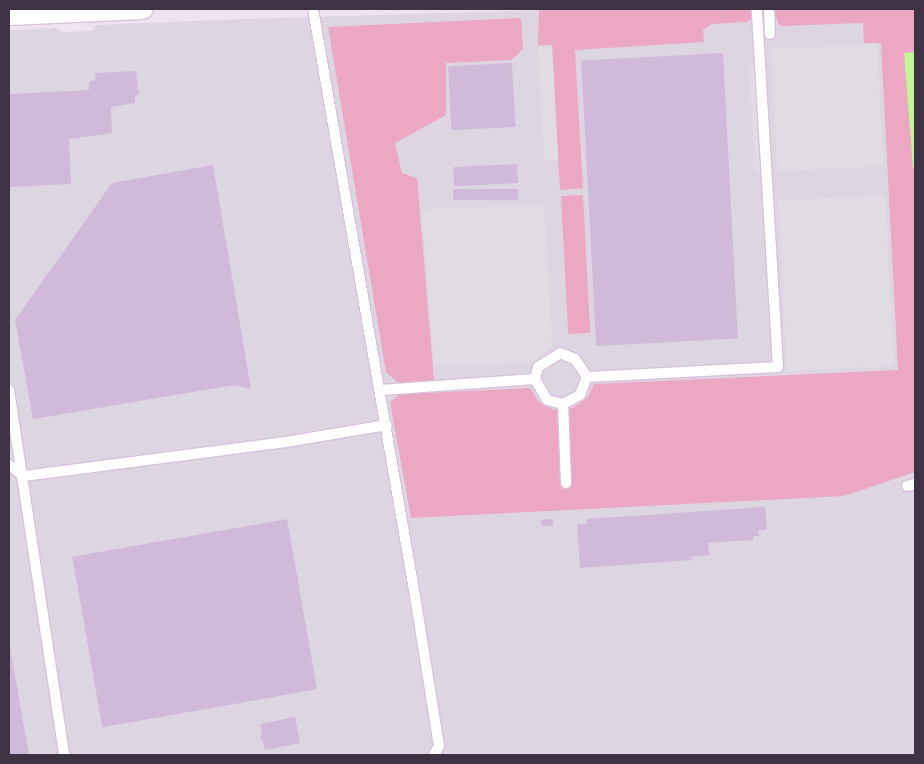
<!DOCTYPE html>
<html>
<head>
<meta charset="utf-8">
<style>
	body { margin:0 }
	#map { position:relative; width:924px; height:764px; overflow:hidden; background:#f0e2f3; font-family:"Space Grotesk",sans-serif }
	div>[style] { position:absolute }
	.industrial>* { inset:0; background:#ded5e2 }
	.green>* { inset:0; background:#eca7c3; transform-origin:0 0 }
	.parking>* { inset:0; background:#e1dce3; transform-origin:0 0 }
	.water>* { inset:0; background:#c2f698 }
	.building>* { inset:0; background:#d1bad9; transform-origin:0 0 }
	.roads { filter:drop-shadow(1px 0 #d8c1dd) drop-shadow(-1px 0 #d8c1dd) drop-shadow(0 1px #d8c1dd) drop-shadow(0 -1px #d8c1dd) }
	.service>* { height:10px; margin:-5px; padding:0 5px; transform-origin:5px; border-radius:5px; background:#fff }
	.minor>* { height:20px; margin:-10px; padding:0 10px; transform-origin:10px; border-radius:10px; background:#fff }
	span { translate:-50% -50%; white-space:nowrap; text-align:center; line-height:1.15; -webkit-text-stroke:4px #fff; paint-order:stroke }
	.frame { position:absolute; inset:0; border:10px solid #403245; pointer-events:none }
</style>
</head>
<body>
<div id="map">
	<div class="industrial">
		<div style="clip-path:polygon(571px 9px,915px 9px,915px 755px,9px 755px,9px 30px,56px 28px,62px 32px,92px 31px,96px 25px,216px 20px)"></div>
	</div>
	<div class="green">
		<div style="clip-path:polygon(539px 9px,756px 9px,757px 11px,748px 22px,712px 24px,703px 30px,704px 42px,575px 50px,583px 188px,560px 190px,552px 46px,538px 46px)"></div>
		<div style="clip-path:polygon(915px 9px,915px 472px,844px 496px,411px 518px,390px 402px,400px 394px,530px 388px,538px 401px,554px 410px,573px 408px,588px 397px,594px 384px,898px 370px,881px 43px,864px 43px,863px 23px,780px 26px,773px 10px)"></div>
		<div style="clip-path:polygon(521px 18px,523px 49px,511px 60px,446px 63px,446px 115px,395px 143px,402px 173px,417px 178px,434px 380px,398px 383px,386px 372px,328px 27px)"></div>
		<div style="left:583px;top:195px;width:138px;height:22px;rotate:87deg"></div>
	</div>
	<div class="parking">
		<div style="left:877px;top:44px;width:122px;height:106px;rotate:87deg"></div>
		<div style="left:552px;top:45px;width:115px;height:14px;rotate:87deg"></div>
		<div style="clip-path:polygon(755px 62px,762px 172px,755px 172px,749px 70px)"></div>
		<div style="left:885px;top:195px;width:171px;height:107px;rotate:87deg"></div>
		<div style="clip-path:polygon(544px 204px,552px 347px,530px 363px,434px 366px,422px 210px)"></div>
	</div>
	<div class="water">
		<div style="clip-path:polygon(915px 52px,915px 168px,913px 168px,904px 53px)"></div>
	</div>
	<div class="building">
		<div style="left:723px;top:53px;width:286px;height:142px;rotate:87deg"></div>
		<div style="left:512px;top:63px;width:64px;height:64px;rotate:87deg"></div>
		<div style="clip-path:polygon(136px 71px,139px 95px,135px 95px,135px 103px,111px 107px,112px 133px,69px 139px,71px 184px,9px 187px,9px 94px,89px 90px,89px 82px,96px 79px,94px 73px)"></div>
		<div style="left:517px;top:164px;width:19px;height:64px;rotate:87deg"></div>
		<div style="clip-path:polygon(213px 165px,251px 389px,235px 385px,33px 419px,15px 320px,112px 183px)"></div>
		<div style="left:518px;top:189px;width:11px;height:65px;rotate:90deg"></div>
		<div style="clip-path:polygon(765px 507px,767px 530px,758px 530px,759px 536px,753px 536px,753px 540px,708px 543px,709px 555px,691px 557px,692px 560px,580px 568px,577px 524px,587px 524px,587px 519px)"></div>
		<div style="left:287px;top:519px;width:173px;height:218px;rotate:80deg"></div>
		<div style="clip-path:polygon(553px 519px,553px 526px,542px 526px,541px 520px)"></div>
		<div style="clip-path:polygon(9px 647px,10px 647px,29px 755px,9px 755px)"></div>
		<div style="clip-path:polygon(295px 717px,300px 743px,265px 750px,262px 738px,259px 739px,262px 734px,260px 724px)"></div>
	</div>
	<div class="roads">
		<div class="service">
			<div style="left:313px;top:9px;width:596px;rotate:80.14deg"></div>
			<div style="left:415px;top:596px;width:152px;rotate:80.9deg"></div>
			<div style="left:439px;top:746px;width:10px;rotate:119deg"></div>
			<div style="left:769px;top:9px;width:25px;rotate:88deg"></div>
			<div style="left:535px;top:379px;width:24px;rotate:60deg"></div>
			<div style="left:547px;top:400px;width:16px;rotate:14deg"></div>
			<div style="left:563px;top:404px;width:19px;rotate:-28deg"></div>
			<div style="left:580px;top:395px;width:19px;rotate:-69deg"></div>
			<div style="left:9px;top:390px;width:369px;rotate:81.4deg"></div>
			<div style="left:381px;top:390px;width:154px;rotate:-4.1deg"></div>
			<div style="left:535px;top:379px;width:12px;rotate:-76deg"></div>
			<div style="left:538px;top:367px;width:26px;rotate:-32deg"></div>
			<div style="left:560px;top:353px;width:16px;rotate:22deg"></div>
			<div style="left:575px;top:359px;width:22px;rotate:56deg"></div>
			<div style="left:587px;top:377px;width:191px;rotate:-3deg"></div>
			<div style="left:778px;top:367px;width:359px;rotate:-93.4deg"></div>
			<div style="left:563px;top:404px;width:79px;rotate:87.8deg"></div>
			<div style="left:9px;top:465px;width:19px;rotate:36deg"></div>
			<div style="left:24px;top:476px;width:264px;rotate:-7.4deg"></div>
			<div style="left:286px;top:442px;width:102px;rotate:-9.6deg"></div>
			<div style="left:907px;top:486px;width:8px;rotate:-14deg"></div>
		</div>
		<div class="minor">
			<div style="left:9px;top:15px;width:134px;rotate:-2.6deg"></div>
		</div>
	</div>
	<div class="frame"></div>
</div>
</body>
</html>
